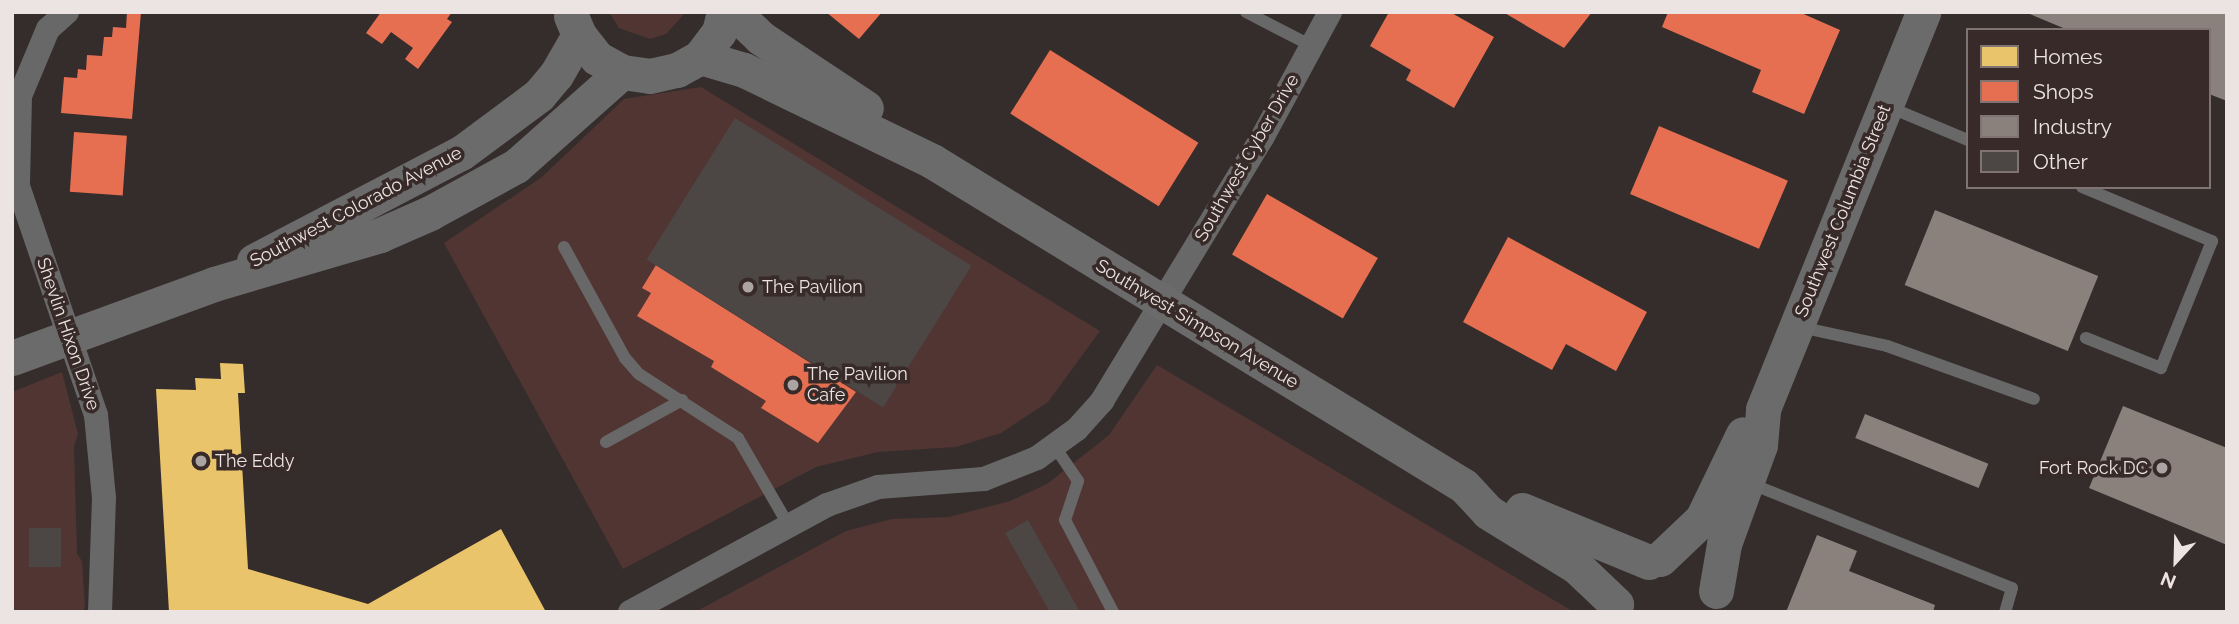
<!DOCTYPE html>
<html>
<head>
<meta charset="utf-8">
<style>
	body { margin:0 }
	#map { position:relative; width:2239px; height:624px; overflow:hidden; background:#342d2c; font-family:Raleway,sans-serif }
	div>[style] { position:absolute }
	.green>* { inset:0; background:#513532 }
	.homes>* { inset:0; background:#e9c46a }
	.shops>* { inset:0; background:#e76f51; transform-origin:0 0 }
	.industry>* { inset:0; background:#8a817c; transform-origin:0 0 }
	.building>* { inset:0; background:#4c4645; transform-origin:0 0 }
	.lane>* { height:12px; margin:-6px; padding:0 6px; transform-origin:6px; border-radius:6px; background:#686869 }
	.street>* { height:24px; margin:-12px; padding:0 12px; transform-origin:12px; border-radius:12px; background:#686869 }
	.secondary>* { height:35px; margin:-17.5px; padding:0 17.5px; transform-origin:17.5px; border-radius:17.5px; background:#6b6b6b }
	.dots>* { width:19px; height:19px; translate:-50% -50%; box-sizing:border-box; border:4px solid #372a28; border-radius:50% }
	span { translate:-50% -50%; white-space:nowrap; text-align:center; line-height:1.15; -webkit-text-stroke:7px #372a28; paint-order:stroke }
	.street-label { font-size:18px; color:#ece4e2 }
	.poi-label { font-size:18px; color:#ece4e2 }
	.left { translate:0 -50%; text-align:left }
	.right { translate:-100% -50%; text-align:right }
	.frame { position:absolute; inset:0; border:14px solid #ece4e2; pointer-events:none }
	.legend { position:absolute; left:1966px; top:28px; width:245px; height:161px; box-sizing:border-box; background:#372a28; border:2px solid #7f7472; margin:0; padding:9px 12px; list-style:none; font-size:21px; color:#ece4e2 }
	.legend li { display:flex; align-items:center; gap:14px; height:35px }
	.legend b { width:35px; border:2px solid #7f7472 }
	.north { position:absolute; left:2141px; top:526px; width:70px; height:70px; -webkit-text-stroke:5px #372a28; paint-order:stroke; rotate:202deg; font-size:19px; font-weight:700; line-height:28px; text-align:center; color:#ece4e2 }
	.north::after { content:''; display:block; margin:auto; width:24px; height:32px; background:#ece4e2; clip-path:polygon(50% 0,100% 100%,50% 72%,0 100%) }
</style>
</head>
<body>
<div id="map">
	<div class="green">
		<div style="clip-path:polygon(609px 12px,686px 12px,666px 34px,650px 39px,619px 28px)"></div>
		<div style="clip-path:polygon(701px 87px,1100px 331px,1048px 402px,1001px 433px,956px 447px,878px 452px,816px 467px,623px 569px,444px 243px,542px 177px,624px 99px)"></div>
		<div style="clip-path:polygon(1157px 365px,1574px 612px,695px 612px,846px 531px,892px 519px,949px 517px,1010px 501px,1047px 484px,1109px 435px)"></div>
		<div style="clip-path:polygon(62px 372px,78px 434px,74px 446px,77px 554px,82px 561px,85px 605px,83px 612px,12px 612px,12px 392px)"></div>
	</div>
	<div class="homes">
		<div style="clip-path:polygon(220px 363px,243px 364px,245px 393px,238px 393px,248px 569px,368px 604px,501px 529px,546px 612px,169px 612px,156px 389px,196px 390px,195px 378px,221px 379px)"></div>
	</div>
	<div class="shops">
		<div style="clip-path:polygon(127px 12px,141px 12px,132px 119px,61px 113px,64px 77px,77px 78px,78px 69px,86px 70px,87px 55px,102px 56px,104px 37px,112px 37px,113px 27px,126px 28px)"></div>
		<div style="clip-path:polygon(381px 12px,452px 12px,447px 19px,452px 22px,418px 69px,405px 59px,413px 48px,391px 32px,382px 44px,366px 33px)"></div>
		<div style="clip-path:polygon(826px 12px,882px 12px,859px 39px)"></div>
		<div style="clip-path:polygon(1389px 12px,1450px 12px,1494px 37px,1454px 108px,1406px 80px,1411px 70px,1370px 46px)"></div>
		<div style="clip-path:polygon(1503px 12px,1592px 12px,1564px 48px)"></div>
		<div style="clip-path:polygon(1668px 12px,1799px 12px,1840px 30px,1804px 114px,1752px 92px,1761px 70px,1662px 27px)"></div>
		<div style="left:1050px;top:50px;width:175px;height:75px;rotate:32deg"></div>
		<div style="left:1659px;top:126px;width:140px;height:74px;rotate:23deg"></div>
		<div style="left:74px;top:132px;width:53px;height:60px;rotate:4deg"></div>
		<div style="left:1267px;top:194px;width:128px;height:70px;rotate:30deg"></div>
		<div style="clip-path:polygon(1508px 237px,1647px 312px,1616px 371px,1566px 344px,1552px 370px,1463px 322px)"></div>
		<div style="clip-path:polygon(656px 265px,856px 392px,818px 443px,761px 408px,766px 401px,711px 367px,714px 361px,637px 316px,651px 293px,642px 288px)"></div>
	</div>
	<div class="industry">
		<div style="clip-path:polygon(2025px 12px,2227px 12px,2227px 101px,2209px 94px,2209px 30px,2068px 30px)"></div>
		<div style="left:1935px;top:210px;width:176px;height:81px;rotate:22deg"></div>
		<div style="clip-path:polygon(2123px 406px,2227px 448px,2227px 545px,2089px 488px)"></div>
		<div style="left:1865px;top:414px;width:133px;height:26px;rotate:22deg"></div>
		<div style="clip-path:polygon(1817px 535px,1857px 551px,1849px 571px,1935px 605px,1933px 612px,1786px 612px)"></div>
	</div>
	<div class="building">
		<div style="left:735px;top:118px;width:279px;height:167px;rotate:32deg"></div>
		<div style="clip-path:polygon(1028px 520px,1080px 612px,1050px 612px,1005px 533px)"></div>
		<div style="left:29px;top:528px;width:32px;height:39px"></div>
	</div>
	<div class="lane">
		<div style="left:1246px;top:12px;width:72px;rotate:27.3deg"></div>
		<div style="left:1889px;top:107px;width:86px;rotate:22.7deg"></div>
		<div style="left:2082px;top:187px;width:141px;rotate:22.6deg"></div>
		<div style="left:2212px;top:241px;width:137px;rotate:111.9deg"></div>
		<div style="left:2161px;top:368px;width:81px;rotate:-158.2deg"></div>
		<div style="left:564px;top:247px;width:127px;rotate:61.2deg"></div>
		<div style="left:625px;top:358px;width:21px;rotate:49deg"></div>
		<div style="left:639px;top:374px;width:118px;rotate:32.9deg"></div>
		<div style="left:738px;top:438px;width:102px;rotate:59.9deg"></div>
		<div style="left:1800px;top:327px;width:89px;rotate:12.3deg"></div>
		<div style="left:1887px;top:346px;width:156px;rotate:19.8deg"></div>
		<div style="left:606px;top:442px;width:87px;rotate:-28.9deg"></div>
		<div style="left:1055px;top:447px;width:41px;rotate:55.9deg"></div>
		<div style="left:1078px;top:481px;width:41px;rotate:108.4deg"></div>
		<div style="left:1065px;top:520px;width:104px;rotate:62.4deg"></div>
		<div style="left:1749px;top:483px;width:283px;rotate:21.8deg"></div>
		<div style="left:2012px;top:588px;width:25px;rotate:106deg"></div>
	</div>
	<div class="street">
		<div style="left:67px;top:12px;width:25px;rotate:138deg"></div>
		<div style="left:48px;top:29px;width:73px;rotate:112.7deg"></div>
		<div style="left:20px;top:96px;width:90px;rotate:91.3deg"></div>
		<div style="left:18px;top:186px;width:242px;rotate:71.2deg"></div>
		<div style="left:96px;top:415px;width:83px;rotate:84.5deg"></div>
		<div style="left:104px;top:498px;width:114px;rotate:92deg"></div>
		<div style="left:630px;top:612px;width:224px;rotate:-28.5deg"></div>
		<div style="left:827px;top:505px;width:54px;rotate:-19.4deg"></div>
		<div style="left:878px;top:487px;width:106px;rotate:-4.3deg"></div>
		<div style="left:984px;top:479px;width:57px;rotate:-21.6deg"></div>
		<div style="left:1037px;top:458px;width:49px;rotate:-35.9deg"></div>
		<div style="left:1077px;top:429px;width:38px;rotate:-48deg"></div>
		<div style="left:1102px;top:401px;width:308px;rotate:-58.7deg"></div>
		<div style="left:1262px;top:138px;width:143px;rotate:-61.6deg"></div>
	</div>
	<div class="secondary">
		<div style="left:734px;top:12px;width:37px;rotate:44deg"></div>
		<div style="left:761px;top:38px;width:126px;rotate:33.7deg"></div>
		<div style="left:571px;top:16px;width:21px;rotate:67deg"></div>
		<div style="left:579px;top:35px;width:29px;rotate:52deg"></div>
		<div style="left:597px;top:58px;width:29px;rotate:29deg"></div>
		<div style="left:622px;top:72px;width:28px;rotate:8deg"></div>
		<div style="left:650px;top:76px;width:28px;rotate:-13deg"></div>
		<div style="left:677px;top:70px;width:26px;rotate:-29deg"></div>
		<div style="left:700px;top:57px;width:31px;rotate:-53deg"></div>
		<div style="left:719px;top:32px;width:21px;rotate:-76deg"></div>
		<div style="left:700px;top:57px;width:46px;rotate:16.5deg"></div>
		<div style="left:744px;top:70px;width:209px;rotate:25.8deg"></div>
		<div style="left:932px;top:161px;width:623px;rotate:31.42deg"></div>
		<div style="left:1464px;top:486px;width:35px;rotate:47deg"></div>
		<div style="left:1488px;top:512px;width:105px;rotate:31.7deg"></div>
		<div style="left:1577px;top:567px;width:54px;rotate:43.5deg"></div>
		<div style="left:254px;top:261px;width:233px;rotate:-27.6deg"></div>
		<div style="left:461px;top:153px;width:97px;rotate:-36.6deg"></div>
		<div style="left:539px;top:95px;width:26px;rotate:-50deg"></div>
		<div style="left:556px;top:75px;width:46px;rotate:-60.1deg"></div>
		<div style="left:12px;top:358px;width:215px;rotate:-20.1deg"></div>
		<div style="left:214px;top:284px;width:173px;rotate:-16.4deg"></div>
		<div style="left:380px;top:235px;width:55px;rotate:-23.7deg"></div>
		<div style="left:430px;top:213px;width:98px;rotate:-28.7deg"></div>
		<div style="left:516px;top:166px;width:142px;rotate:-41.6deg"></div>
		<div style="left:1522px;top:510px;width:137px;rotate:22.3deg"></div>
		<div style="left:1660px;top:559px;width:58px;rotate:-43.6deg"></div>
		<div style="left:1702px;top:519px;width:94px;rotate:-64.2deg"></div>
		<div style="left:1716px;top:591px;width:48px;rotate:-80.3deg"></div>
		<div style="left:1724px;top:544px;width:105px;rotate:-70deg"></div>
		<div style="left:1760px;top:445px;width:36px;rotate:-85deg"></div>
		<div style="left:1763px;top:409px;width:428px;rotate:-68deg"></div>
	</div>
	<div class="dots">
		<div style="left:748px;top:287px;background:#aca4a2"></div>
		<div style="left:793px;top:385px;background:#aca4a2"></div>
		<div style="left:201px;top:461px;background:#aca4a2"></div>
		<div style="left:2162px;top:468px;background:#aca4a2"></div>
	</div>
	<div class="street-label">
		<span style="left:1247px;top:158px;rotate:-60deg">Southwest Cyber Drive</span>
		<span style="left:356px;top:207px;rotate:-28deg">Southwest Colorado Avenue</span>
		<span style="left:1843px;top:211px;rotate:-68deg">Southwest Columbia Street</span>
		<span style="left:1197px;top:324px;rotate:31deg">Southwest Simpson Avenue</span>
		<span style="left:68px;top:334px;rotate:71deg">Shevlin Hixon Drive</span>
	</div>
	<div class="poi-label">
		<span class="left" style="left:762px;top:287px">The Pavilion</span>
		<span class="left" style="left:807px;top:385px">The Pavilion<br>Cafe</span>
		<span class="left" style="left:215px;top:461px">The Eddy</span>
		<span class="right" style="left:2148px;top:468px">Fort Rock DC</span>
	</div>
	<div class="frame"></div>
	<ul class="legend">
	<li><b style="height:19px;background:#e9c46a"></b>Homes</li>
	<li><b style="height:19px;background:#e76f51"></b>Shops</li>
	<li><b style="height:19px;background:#8a817c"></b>Industry</li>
	<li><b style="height:19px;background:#4c4645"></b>Other</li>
	</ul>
	<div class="north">N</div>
</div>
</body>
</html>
